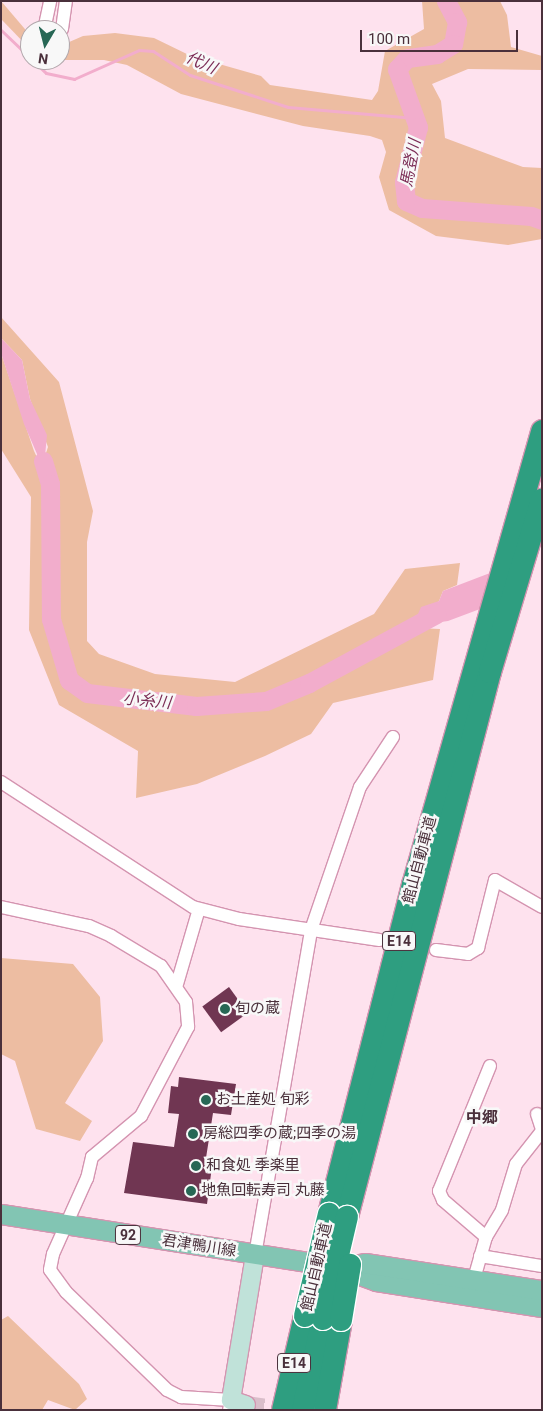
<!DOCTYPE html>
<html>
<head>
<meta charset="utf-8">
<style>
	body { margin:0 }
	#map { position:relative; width:543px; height:1411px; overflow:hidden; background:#fee2ee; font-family:Roboto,"Noto Sans JP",sans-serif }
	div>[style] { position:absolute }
	.green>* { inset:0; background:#edbda2 }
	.water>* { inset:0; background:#f2adcc }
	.stream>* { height:3px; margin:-1.5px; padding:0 1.5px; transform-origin:1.5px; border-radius:1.5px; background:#f2adcc }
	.river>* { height:19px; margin:-9.5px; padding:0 9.5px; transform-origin:9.5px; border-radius:9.5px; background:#f2adcc }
	.building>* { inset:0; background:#703652; transform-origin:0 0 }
	.secondary-tunnel>* { height:18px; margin-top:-9px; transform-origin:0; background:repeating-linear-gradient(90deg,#dabeca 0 18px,transparent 0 27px) }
	.roads { filter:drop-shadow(1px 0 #d494b0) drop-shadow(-1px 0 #d494b0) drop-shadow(0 1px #d494b0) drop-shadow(0 -1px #d494b0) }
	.street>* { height:12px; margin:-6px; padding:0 6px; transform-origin:6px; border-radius:6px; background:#fff }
	.secondary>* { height:18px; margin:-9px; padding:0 9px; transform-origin:9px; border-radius:9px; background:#c0e2d9 }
	.primary>* { height:19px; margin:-9.5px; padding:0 9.5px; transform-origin:9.5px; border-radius:9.5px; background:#82c5b3 }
	.highway>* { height:22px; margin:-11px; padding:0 11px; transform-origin:11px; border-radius:11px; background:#2e9e80 }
	.bridges { filter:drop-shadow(1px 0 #fff) drop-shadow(-1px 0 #fff) drop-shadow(0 1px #fff) drop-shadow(0 -1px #fff) }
	.highway-bridge>* { height:22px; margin:-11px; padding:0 11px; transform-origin:11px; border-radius:11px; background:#2e9e80 }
	.dots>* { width:14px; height:14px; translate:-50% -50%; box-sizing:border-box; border:2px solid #f8f8f8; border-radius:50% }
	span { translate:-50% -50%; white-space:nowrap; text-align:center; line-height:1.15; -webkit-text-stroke:5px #f8f8f8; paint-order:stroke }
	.shield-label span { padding:1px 4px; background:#f8f8f8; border:1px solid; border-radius:4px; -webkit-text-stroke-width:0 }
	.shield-label { font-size:14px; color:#4a303b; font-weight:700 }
	.street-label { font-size:15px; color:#4a303b }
	.poi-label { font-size:15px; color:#4a303b }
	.left { translate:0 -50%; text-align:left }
	.water-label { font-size:16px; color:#7c2d56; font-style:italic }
	.neighbourhood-label { font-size:16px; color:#4a303b; font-weight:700 }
	.frame { position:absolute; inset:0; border:2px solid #4a303b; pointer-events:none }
	.north { position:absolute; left:20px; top:20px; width:50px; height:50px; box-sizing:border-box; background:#f8f8f8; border:1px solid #b2a8ac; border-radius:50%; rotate:188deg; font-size:14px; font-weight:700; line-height:20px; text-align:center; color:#4a303b }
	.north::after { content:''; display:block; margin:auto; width:18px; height:22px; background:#276755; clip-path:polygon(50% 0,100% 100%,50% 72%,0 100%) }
	.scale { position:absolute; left:360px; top:30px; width:158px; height:22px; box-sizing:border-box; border:2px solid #4a303b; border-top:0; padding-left:6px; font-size:15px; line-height:18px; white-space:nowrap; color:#4a303b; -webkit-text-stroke:4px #f8f8f8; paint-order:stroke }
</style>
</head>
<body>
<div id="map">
	<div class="green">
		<div style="clip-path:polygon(1px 1px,30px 35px,30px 49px,1px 19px)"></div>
		<div style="clip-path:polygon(422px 1px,500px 1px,507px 15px,511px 47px,542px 56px,542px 70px,468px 69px,432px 84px,441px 101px,445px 138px,523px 167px,542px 168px,542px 239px,508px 245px,436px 236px,389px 210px,379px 177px,386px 152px,382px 140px,370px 136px,303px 126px,181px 94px,127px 65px,104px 60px,41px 60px,60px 60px,60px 46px,83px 36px,115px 33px,154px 38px,191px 56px,261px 76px,270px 85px,372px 100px,378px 91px,385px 51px,424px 29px)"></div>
		<div style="clip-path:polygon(1px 317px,59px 382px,93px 511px,87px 542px,87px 641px,99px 654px,155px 674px,235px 682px,374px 614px,405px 569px,460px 563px,457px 585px,443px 591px,439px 601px,417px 618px,417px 628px,440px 629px,433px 680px,333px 703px,311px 734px,265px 756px,197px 784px,136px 798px,138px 751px,59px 705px,29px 630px,31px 497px,1px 449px,1px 353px,34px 451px,49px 483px,45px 456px,48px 447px,30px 399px,22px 360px,1px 338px)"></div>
		<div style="clip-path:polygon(1px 958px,73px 964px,100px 997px,103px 1041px,65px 1103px,92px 1121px,80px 1141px,36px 1129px,15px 1061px,1px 1054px)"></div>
		<div style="clip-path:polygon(8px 1316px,79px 1384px,87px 1399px,75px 1410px,48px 1400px,42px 1410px,1px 1410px,1px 1320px)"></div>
	</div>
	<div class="water">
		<div style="clip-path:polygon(1px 338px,22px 360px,30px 399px,47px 435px,45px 456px,50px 484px,24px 424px,1px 353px)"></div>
		<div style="clip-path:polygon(490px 573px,480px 609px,448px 621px,413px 626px,421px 607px,439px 601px,443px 591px)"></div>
	</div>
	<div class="stream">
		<div style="left:1px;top:30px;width:62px;rotate:43.7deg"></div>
		<div style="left:46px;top:73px;width:29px;rotate:12deg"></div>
		<div style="left:74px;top:79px;width:71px;rotate:-24deg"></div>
		<div style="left:139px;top:50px;width:14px;rotate:4deg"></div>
		<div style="left:153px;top:51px;width:44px;rotate:33deg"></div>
		<div style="left:190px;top:75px;width:103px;rotate:18.1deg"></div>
		<div style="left:288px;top:107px;width:127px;rotate:5deg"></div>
	</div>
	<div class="river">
		<div style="left:446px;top:1px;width:24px;rotate:62deg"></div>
		<div style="left:457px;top:22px;width:22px;rotate:100deg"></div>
		<div style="left:453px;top:44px;width:19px;rotate:148deg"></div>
		<div style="left:437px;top:54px;width:30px;rotate:172deg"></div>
		<div style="left:407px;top:58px;width:15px;rotate:132deg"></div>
		<div style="left:397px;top:69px;width:62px;rotate:70.1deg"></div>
		<div style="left:418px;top:127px;width:57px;rotate:104.3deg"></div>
		<div style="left:404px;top:182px;width:19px;rotate:84deg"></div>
		<div style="left:406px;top:201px;width:17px;rotate:24deg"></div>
		<div style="left:422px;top:208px;width:109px;rotate:4.2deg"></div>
		<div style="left:531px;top:216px;width:12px;rotate:20deg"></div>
		<div style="left:43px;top:461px;width:24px;rotate:73deg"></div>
		<div style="left:50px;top:484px;width:135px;rotate:89.6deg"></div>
		<div style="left:51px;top:619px;width:64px;rotate:73.6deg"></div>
		<div style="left:69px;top:680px;width:22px;rotate:36deg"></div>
		<div style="left:87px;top:693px;width:110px;rotate:6.8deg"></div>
		<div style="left:196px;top:706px;width:70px;rotate:-4.1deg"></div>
		<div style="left:266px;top:701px;width:47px;rotate:-22.7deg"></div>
		<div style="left:309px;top:683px;width:145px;rotate:-28.5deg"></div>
	</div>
	<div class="building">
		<div style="left:229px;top:987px;width:32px;height:33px;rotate:54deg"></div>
		<div style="clip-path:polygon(179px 1077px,236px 1084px,231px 1115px,213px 1113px,206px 1158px,213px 1159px,207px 1204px,124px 1193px,133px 1142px,174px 1147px,179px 1114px,168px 1113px,171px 1086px,178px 1087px)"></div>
	</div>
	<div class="secondary-tunnel">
		<div style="left:246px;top:1405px;width:35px;rotate:8deg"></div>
	</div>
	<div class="roads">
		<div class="street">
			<div style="left:62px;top:29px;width:28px;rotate:-82deg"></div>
			<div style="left:44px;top:30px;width:30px;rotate:-78deg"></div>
			<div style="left:1px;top:782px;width:229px;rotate:33.1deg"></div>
			<div style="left:193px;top:907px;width:48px;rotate:14.6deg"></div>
			<div style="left:239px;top:919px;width:142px;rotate:8.5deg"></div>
			<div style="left:1px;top:907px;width:90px;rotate:12.2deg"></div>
			<div style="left:89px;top:926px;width:24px;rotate:24deg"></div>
			<div style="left:111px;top:936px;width:58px;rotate:31deg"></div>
			<div style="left:161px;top:966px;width:44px;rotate:55.2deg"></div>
			<div style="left:186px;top:1002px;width:25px;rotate:85deg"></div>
			<div style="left:188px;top:1027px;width:101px;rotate:117.8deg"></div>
			<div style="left:141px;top:1116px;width:64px;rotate:140.1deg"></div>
			<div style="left:92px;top:1157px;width:22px;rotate:103deg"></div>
			<div style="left:87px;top:1178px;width:83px;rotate:114.1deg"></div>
			<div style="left:53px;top:1254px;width:16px;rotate:101deg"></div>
			<div style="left:50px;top:1270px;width:27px;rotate:54deg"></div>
			<div style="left:66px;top:1292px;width:141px;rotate:44.1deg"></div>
			<div style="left:167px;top:1390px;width:16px;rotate:27deg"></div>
			<div style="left:181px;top:1397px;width:50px;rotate:3.4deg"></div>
			<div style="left:231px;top:1400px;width:10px;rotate:101deg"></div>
			<div style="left:436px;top:950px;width:32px;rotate:7deg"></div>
			<div style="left:468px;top:954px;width:12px;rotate:-31deg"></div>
			<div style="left:478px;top:948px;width:70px;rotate:-76deg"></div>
			<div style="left:495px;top:880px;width:54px;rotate:29.9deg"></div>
			<div style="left:177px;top:984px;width:78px;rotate:-73.7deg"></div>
			<div style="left:537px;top:1114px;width:16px;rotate:72deg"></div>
			<div style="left:486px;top:1237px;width:57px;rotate:-139.3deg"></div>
			<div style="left:443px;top:1200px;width:10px;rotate:-114deg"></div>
			<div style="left:439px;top:1191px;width:135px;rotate:-67.8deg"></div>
			<div style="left:255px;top:1255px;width:330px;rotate:-80.2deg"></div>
			<div style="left:311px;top:930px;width:151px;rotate:-71.1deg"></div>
			<div style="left:360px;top:787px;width:60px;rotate:-56.6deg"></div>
			<div style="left:480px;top:1256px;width:63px;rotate:9.2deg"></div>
			<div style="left:474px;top:1279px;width:44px;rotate:-74.1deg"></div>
			<div style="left:486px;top:1237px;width:31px;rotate:-59deg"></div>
			<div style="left:502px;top:1210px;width:48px;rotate:-73.1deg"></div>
			<div style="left:516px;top:1164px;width:42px;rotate:-51.8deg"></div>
		</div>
		<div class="secondary">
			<div style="left:246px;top:1405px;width:16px;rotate:-162deg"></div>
			<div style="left:231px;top:1400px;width:147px;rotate:-80.6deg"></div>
		</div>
		<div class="primary">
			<div style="left:1px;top:1214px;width:341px;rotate:8.9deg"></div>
			<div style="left:338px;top:1267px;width:40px;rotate:20.2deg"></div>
			<div style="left:376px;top:1281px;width:168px;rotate:8.9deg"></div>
			<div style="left:340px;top:1267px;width:25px;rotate:-9deg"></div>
			<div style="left:365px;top:1263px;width:179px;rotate:8.7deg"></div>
		</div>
		<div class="highway">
			<div style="left:329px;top:1214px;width:340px;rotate:-75.7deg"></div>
			<div style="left:413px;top:885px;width:472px;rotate:-74.1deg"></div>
			<div style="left:347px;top:1217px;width:563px;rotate:-75.3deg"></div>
			<div style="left:490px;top:672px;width:180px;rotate:-73.2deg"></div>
			<div style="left:283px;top:1410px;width:97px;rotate:-76.8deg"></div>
			<div style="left:303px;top:1410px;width:93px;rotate:-77.6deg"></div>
			<div style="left:325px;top:1410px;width:91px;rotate:-79.9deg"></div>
		</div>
	</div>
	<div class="bridges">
		<div class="highway-bridge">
			<div style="left:305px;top:1316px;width:105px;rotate:-76.8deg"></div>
			<div style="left:323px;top:1319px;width:105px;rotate:-76.8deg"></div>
			<div style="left:341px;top:1320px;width:56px;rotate:-80.7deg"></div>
		</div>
	</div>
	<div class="dots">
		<div style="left:225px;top:1009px;background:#276755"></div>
		<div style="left:206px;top:1100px;background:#276755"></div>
		<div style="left:193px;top:1134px;background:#276755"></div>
		<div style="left:196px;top:1166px;background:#276755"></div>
		<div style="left:191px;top:1191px;background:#276755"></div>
	</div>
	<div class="shield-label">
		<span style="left:399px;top:941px">E14</span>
		<span style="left:128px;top:1235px">92</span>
		<span style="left:294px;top:1363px">E14</span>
	</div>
	<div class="street-label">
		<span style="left:420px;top:860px;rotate:-75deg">館山自動車道</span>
		<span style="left:199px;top:1246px;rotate:9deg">君津鴨川線</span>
		<span style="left:317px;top:1267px;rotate:-77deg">館山自動車道</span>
	</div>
	<div class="poi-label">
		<span class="left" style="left:235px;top:1009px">旬の蔵</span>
		<span class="left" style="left:216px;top:1100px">お土産処 旬彩</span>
		<span class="left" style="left:203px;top:1134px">房総四季の蔵;四季の湯</span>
		<span class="left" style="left:206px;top:1166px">和食処 季楽里</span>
		<span class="left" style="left:201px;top:1191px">地魚回転寿司 丸藤</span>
	</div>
	<div class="water-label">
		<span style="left:201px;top:63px;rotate:24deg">代川</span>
		<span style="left:411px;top:163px;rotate:-79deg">馬登川</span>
		<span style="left:147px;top:701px;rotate:6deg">小糸川</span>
	</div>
	<div class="neighbourhood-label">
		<span style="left:482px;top:1118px">中郷</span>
	</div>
	<div class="frame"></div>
	<div class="north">N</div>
	<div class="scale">100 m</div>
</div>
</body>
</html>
